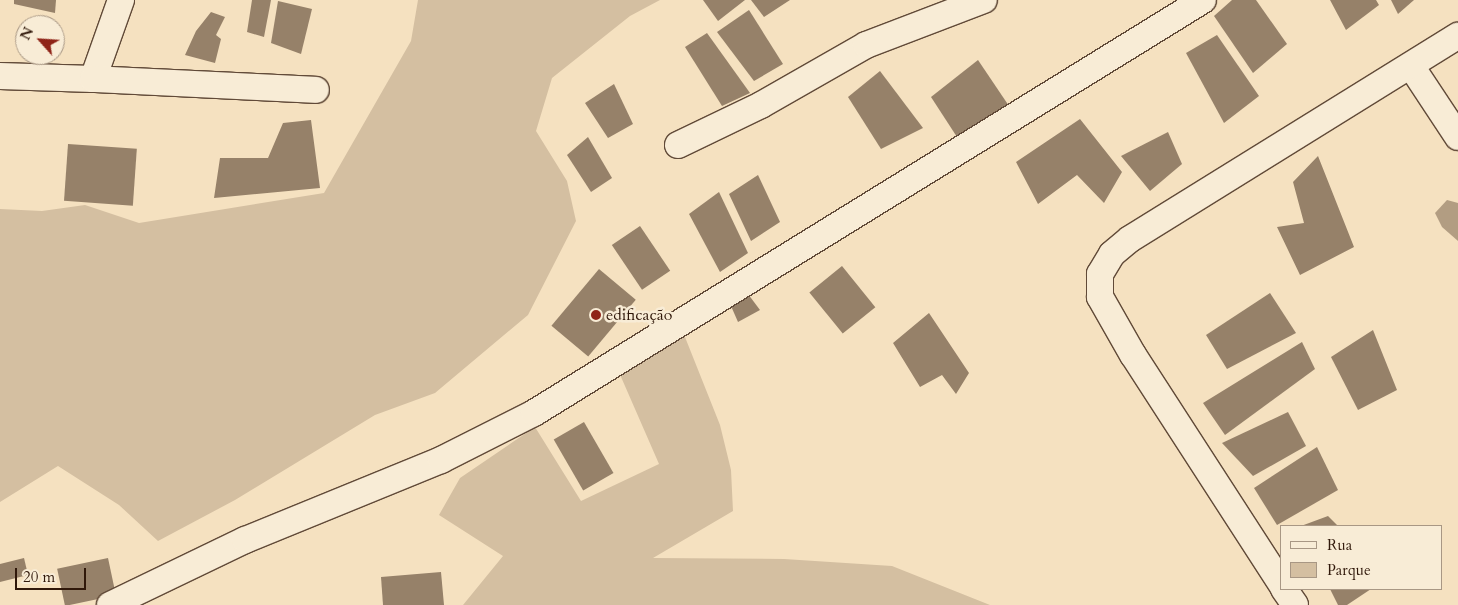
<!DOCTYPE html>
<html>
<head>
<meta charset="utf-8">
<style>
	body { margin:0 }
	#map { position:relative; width:1458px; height:605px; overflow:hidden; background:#f5e1c0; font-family:Cardo,serif }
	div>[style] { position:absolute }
	.green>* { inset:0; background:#d4bfa1 }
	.water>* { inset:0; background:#b29d82 }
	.building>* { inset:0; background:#968169; transform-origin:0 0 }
	.roads { filter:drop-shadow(1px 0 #614a38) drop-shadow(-1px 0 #614a38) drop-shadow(0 1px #614a38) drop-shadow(0 -1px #614a38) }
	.street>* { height:26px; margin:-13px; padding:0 13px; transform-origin:13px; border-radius:13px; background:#f8ecd6 }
	.dots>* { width:14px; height:14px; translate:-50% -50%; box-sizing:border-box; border:2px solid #f8ecd6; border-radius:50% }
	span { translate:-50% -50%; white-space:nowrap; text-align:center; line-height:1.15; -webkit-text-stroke:5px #f8ecd6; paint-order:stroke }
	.poi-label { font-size:16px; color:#30180a }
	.left { translate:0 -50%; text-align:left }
	.legend { position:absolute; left:1280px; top:525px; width:162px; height:65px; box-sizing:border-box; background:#f8ecd6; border:1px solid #a89784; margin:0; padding:6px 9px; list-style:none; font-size:15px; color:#30180a }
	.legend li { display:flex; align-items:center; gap:10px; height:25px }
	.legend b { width:25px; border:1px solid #a89784 }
	.north { position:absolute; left:15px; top:15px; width:50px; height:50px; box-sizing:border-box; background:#f8ecd6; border:1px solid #a89784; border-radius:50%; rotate:296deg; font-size:14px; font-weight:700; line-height:20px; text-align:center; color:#30180a }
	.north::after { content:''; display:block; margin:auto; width:18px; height:22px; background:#8f2418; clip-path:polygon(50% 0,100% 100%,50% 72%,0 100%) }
	.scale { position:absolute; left:15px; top:568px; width:71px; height:22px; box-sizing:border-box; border:2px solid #30180a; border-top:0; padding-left:6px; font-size:15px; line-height:18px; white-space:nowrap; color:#30180a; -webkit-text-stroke:4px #f8ecd6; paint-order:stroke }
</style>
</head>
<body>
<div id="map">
	<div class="green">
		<div style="clip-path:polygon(418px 0,660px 0,630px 16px,552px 78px,536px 131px,567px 181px,576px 221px,528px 315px,435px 393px,375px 415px,235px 500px,158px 541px,119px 505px,58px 466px,0 502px,0 209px,42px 211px,85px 205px,139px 223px,324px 193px,411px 41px)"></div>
		<div style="clip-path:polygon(681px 327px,720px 425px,731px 470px,733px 511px,653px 558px,784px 559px,892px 566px,990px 605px,463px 605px,503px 556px,439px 515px,460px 478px,535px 427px,581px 501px,659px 464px,618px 370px)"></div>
	</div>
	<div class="water">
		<div style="clip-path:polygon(1447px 200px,1458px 203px,1458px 241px,1442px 227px,1435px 213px)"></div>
	</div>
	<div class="building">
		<div style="clip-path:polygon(14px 0,56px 0,55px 13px,14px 4px)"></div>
		<div style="clip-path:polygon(252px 0,271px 0,264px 37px,247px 32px)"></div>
		<div style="clip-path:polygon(703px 0,745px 0,718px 21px)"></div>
		<div style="clip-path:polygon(751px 0,790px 0,764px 17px)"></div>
		<div style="clip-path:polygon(1232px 0,1256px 0,1287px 44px,1253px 73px,1214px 16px)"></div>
		<div style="clip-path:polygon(1330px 0,1376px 0,1379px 5px,1346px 30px)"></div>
		<div style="clip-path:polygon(1391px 0,1414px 0,1398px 14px)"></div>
		<div style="clip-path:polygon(278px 1px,312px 9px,301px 54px,271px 43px)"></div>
		<div style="clip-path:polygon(749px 10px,783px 64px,754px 81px,717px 32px)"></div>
		<div style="clip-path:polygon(211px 12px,225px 17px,216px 35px,221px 39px,215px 63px,185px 55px,196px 31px)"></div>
		<div style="clip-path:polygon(707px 33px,750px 93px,722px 106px,685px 47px)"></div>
		<div style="clip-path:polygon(1217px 35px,1259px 96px,1224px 123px,1186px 53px)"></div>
		<div style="clip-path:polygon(978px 60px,1009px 106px,957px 137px,931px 97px)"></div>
		<div style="clip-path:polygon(880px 71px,923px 128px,881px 149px,848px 97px)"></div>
		<div style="clip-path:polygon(614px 84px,633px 124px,608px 138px,585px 103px)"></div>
		<div style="clip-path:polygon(1080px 119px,1122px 172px,1104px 203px,1077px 175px,1038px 204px,1016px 162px)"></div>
		<div style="clip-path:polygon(311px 120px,320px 188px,214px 198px,220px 158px,268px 158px,283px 123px)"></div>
		<div style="clip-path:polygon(1168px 132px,1182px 164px,1150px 191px,1121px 156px)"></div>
		<div style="clip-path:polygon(588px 137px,612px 178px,591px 192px,567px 155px)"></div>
		<div style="left:68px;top:144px;width:69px;height:57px;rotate:4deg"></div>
		<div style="clip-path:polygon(1318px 156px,1354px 247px,1300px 275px,1277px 227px,1304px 223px,1293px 182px)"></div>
		<div style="clip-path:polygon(758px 175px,780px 222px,751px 241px,729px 194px)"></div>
		<div style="clip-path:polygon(719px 192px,748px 253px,720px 272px,689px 214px)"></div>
		<div style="left:640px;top:226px;width:54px;height:34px;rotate:56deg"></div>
		<div style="left:842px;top:266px;width:53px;height:42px;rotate:51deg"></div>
		<div style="left:599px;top:269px;width:48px;height:74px;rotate:40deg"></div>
		<div style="clip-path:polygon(1270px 293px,1296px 333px,1227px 369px,1206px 335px)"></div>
		<div style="clip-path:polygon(748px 294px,760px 310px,738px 322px,731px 306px)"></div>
		<div style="clip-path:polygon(929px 313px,969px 373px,956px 394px,942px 375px,920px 387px,893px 343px)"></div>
		<div style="clip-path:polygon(1373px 330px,1397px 390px,1358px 410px,1331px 357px)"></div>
		<div style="clip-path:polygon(1302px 342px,1315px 369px,1225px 435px,1203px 403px)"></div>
		<div style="clip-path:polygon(1288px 412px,1306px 446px,1253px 476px,1222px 443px)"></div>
		<div style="left:584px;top:422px;width:59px;height:35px;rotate:60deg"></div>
		<div style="clip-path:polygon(1317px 447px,1338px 490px,1277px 525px,1254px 488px)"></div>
		<div style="clip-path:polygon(1328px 516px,1338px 526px,1301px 526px)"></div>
		<div style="clip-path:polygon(24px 558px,28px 575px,0 582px,0 564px)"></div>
		<div style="left:108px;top:558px;width:38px;height:52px;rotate:78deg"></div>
		<div style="clip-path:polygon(441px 572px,444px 605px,383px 605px,381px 577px)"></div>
		<div style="clip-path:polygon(1330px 589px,1371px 589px,1347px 605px,1338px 605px)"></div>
	</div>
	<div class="roads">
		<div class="street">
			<div style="left:1411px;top:66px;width:85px;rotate:56.5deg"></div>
			<div style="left:0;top:76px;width:93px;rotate:1.8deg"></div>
			<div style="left:93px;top:79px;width:84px;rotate:-70.5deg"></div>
			<div style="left:93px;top:79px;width:223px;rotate:2.8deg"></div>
			<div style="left:678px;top:145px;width:92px;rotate:-25.7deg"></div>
			<div style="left:761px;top:105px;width:121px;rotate:-29.7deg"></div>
			<div style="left:866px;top:45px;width:126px;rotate:-20.9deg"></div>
			<div style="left:1282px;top:585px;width:274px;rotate:-122.9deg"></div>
			<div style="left:1133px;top:355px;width:67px;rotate:-119.6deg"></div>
			<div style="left:1100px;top:297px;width:23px;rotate:-90deg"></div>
			<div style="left:1100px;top:274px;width:23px;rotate:-59deg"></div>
			<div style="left:1112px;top:254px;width:23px;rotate:-40deg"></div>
			<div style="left:1130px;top:239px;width:386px;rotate:-31.8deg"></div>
			<div style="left:1284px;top:589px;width:19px;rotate:55deg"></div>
			<div style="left:110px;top:605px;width:150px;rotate:-25.7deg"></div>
			<div style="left:245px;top:540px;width:212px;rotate:-22.2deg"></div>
			<div style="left:441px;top:460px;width:104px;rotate:-26.8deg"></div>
			<div style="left:534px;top:413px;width:786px;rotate:-31.69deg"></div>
		</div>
	</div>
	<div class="dots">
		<div style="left:596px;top:315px;background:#8f2418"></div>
	</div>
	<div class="poi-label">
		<span class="left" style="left:606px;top:315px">edificação</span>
	</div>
	<ul class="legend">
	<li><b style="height:6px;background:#f8ecd6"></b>Rua</li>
	<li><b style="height:14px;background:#d4bfa1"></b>Parque</li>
	</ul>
	<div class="north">N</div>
	<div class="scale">20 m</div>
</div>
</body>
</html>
